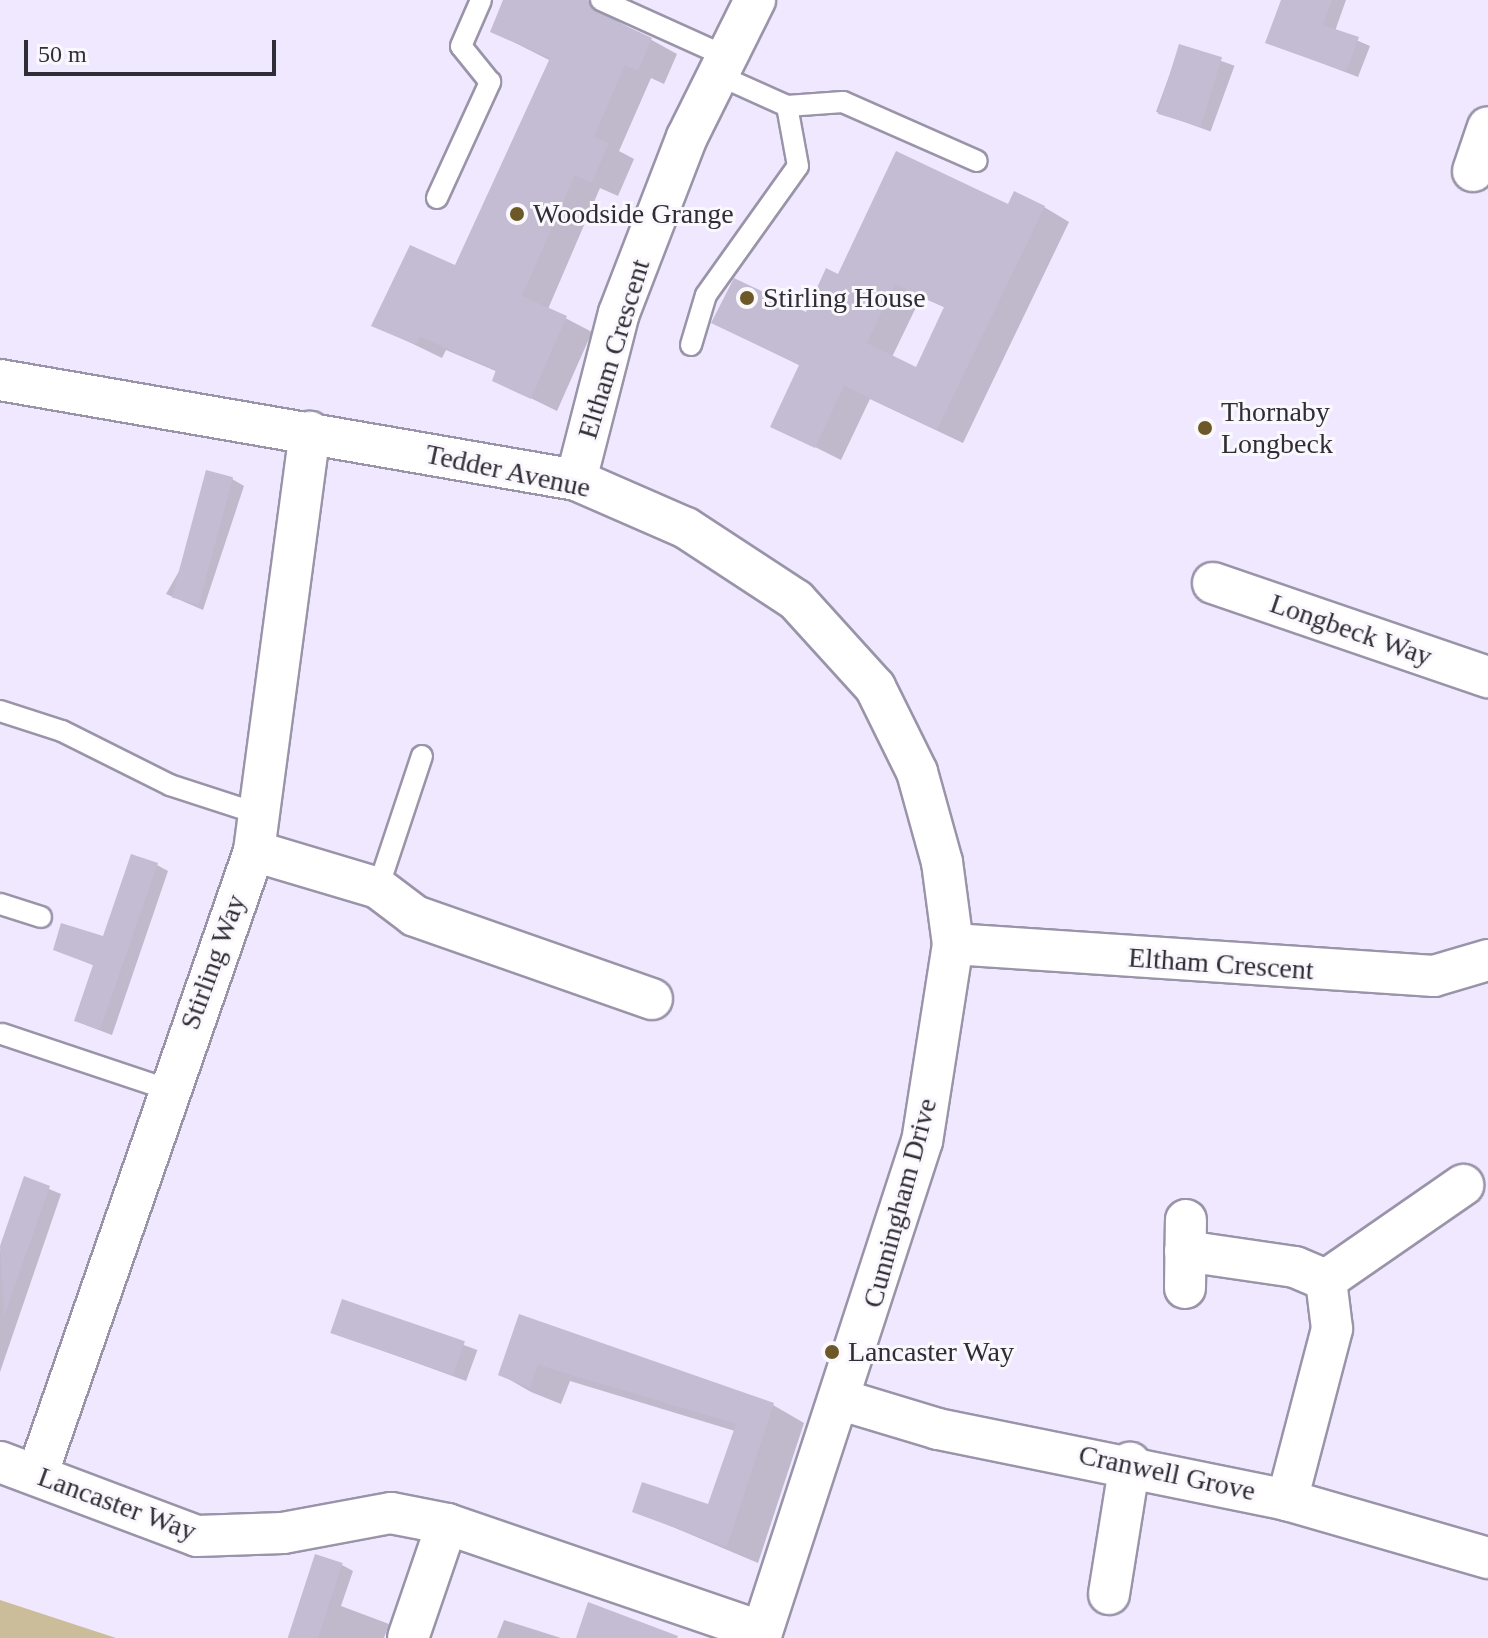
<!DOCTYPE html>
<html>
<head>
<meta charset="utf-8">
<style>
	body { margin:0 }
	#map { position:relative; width:1488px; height:1638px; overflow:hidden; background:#efe8fe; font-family:Georgia,serif }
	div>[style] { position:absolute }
	.green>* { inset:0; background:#ccbd9a }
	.shadow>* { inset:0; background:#0003; transform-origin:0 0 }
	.building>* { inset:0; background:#c3bcd2; transform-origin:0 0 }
	.roads { filter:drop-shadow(2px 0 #9a94a9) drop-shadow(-2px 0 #9a94a9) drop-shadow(0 2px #9a94a9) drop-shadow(0 -2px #9a94a9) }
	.lane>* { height:20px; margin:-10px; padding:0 10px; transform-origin:10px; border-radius:10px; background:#fff }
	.street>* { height:40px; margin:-20px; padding:0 20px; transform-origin:20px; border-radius:20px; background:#fff }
	.dots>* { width:22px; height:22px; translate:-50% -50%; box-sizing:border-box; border:4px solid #faf8fd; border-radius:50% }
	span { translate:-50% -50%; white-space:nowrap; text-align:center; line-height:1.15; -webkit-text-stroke:6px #faf8fd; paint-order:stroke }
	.poi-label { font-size:28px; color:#2f2d35 }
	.left { translate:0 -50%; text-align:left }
	.street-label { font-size:28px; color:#2f2d35 }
	.scale { position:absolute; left:24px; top:40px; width:252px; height:36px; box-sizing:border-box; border:4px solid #2f2d35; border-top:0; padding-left:10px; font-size:24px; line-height:28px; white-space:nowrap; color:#2f2d35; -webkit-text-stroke:6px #faf8fd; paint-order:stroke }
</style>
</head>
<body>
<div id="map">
	<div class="green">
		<div style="clip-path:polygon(0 1600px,116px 1638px,0 1638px)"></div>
	</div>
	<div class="shadow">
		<div style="clip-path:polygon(506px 0,579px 0,677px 54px,664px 84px,651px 78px,619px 151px,634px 159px,618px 196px,600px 188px,548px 309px,592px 332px,557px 411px,494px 380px,498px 372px,446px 350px,442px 358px,374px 325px,456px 267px,551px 61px,492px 31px)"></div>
		<div style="clip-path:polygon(1282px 0,1346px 0,1335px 31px,1370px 46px,1358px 77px,1267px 42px)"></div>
		<div style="left:1180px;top:46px;width:58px;height:70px;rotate:20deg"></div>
		<div style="clip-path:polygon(evenodd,1009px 206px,1044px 207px,1069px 222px,963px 443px,870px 399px,841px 460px,773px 426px,801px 366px,714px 323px,807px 315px,839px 276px,1009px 206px,921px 297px,946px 308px,917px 369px,892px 357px,921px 297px)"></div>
		<div style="clip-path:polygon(232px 479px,244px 486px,203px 610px,166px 594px)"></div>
		<div style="clip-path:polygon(157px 865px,168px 871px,112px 1035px,88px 1026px,76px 1020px,95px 966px,55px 949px,104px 939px)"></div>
		<div style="clip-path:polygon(25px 1179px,61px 1194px,0 1372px,0 1252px)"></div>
		<div style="left:343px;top:1301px;width:143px;height:33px;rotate:20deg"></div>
		<div style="clip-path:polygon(520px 1317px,773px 1405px,804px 1423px,758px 1563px,635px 1511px,709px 1506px,735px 1431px,570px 1381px,561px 1404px,531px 1392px,500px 1374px)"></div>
		<div style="clip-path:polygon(342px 1565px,353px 1571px,341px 1606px,389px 1624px,384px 1638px,288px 1638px)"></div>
		<div style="clip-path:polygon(504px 1620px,561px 1638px,497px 1638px)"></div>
	</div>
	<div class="building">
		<div style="clip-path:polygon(503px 0,588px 0,596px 12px,652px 38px,638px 71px,625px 65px,594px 137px,609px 143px,592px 183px,575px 175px,522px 296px,567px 316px,531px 399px,492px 381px,496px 370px,420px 337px,416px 345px,371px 326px,410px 245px,455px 265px,550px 58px,490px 32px)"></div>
		<div style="clip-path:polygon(1281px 0,1332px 0,1323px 25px,1359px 37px,1346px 72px,1265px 43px)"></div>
		<div style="left:1179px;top:44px;width:45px;height:73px;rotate:17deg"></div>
		<div style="clip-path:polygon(evenodd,896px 151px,1008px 204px,1014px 191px,1045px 206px,937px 430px,844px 386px,815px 448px,770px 427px,799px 365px,711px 323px,734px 278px,806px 312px,826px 268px,838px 274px,896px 151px,895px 284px,944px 307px,916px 367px,867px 343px,895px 284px)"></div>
		<div style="left:206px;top:470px;width:28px;height:132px;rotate:15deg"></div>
		<div style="clip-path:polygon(131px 854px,158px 863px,100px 1030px,74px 1021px,93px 965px,53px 950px,61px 923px,103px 936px)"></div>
		<div style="clip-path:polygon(24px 1176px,50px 1186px,4px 1317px,0 1246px)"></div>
		<div style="left:342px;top:1299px;width:130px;height:36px;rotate:19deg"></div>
		<div style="clip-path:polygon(519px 1314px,774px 1403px,727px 1547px,632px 1512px,642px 1482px,708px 1504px,736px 1424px,538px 1365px,530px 1388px,498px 1375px)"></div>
		<div style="left:315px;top:1554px;width:29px;height:89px;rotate:18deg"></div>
		<div style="clip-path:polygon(588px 1602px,678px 1636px,677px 1638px,576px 1638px)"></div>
	</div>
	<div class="roads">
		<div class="lane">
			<div style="left:601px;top:0;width:138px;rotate:24.3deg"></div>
			<div style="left:718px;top:75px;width:76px;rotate:24.2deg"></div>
			<div style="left:787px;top:106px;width:56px;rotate:-4.1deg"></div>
			<div style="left:843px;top:102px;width:146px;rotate:23.8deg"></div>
			<div style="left:437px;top:198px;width:128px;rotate:-65.4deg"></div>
			<div style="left:490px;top:82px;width:46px;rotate:-128.9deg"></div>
			<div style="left:461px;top:46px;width:50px;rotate:-66.5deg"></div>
			<div style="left:691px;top:345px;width:52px;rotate:-73.3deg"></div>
			<div style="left:706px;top:295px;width:158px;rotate:-54.5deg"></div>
			<div style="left:798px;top:166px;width:61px;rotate:-100.4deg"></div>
			<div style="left:0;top:711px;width:65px;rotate:17.9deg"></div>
			<div style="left:62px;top:731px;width:121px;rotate:26.6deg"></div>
			<div style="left:170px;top:785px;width:94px;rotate:18deg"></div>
			<div style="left:378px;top:888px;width:139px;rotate:-71.6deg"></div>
			<div style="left:0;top:904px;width:43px;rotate:17.6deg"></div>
			<div style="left:2px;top:1034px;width:173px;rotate:18.5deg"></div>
		</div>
		<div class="street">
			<div style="left:1473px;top:171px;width:46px;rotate:-71.2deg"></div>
			<div style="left:0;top:380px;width:585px;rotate:9.85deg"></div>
			<div style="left:576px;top:480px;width:120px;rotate:23.6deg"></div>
			<div style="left:686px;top:528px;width:131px;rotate:33.2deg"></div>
			<div style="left:796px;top:600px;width:118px;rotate:47.8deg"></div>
			<div style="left:875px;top:687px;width:95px;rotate:63.7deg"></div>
			<div style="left:917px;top:772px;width:93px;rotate:74.5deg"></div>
			<div style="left:942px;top:862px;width:83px;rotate:82.4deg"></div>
			<div style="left:953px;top:944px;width:199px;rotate:98.9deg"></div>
			<div style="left:922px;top:1141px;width:523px;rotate:108.05deg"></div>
			<div style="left:576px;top:480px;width:172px;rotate:-75.6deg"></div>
			<div style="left:619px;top:313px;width:189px;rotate:-68.9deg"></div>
			<div style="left:687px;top:137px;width:153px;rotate:-63.6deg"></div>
			<div style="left:1213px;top:583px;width:291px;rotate:18.9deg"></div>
			<div style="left:254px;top:851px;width:129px;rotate:16.6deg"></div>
			<div style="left:378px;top:888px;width:46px;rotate:37.1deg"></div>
			<div style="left:415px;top:916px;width:251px;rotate:19.3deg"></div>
			<div style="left:953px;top:944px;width:482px;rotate:3.8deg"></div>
			<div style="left:1434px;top:976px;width:56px;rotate:-16.5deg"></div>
			<div style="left:1185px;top:1251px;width:111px;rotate:8.3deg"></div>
			<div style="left:1295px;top:1267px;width:34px;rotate:23deg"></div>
			<div style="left:1326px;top:1280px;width:49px;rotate:83deg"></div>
			<div style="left:1332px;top:1329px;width:177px;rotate:104.7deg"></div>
			<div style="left:1326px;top:1280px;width:167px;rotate:-34.7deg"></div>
			<div style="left:1185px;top:1288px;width:68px;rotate:-89.2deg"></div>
			<div style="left:842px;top:1400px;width:100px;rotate:16.8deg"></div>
			<div style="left:938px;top:1429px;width:356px;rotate:11.5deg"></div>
			<div style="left:1287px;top:1500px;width:209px;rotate:16.1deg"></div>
			<div style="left:0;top:1462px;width:210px;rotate:20.6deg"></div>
			<div style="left:197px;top:1536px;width:86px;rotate:-2deg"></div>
			<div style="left:283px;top:1533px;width:110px;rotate:-10.5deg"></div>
			<div style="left:391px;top:1513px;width:57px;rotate:11.1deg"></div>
			<div style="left:447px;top:1524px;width:120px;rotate:108.9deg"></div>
			<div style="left:37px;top:1475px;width:661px;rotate:-70.82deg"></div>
			<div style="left:254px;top:851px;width:423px;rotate:-82.4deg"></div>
			<div style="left:447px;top:1524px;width:333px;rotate:18.9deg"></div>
			<div style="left:1109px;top:1594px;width:133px;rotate:-80.9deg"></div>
		</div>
	</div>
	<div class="dots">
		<div style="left:517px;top:214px;background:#6d5928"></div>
		<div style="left:747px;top:298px;background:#6d5928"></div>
		<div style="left:1205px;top:428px;background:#6d5928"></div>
		<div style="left:832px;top:1352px;background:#6d5928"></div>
	</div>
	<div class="poi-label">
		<span class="left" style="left:533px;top:214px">Woodside Grange</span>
		<span class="left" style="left:763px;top:298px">Stirling House</span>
		<span class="left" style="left:1221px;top:428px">Thornaby<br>Longbeck</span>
		<span class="left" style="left:848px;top:1352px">Lancaster Way</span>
	</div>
	<div class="street-label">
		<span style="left:614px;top:349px;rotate:-73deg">Eltham Crescent</span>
		<span style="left:508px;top:471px;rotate:12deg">Tedder Avenue</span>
		<span style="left:1351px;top:630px;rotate:19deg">Longbeck Way</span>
		<span style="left:213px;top:962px;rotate:-70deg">Stirling Way</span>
		<span style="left:1221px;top:964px;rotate:4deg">Eltham Crescent</span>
		<span style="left:900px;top:1203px;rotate:-75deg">Cunningham Drive</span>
		<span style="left:1167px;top:1473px;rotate:12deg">Cranwell Grove</span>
		<span style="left:117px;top:1504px;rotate:20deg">Lancaster Way</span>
	</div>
	<div class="scale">50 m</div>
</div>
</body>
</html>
